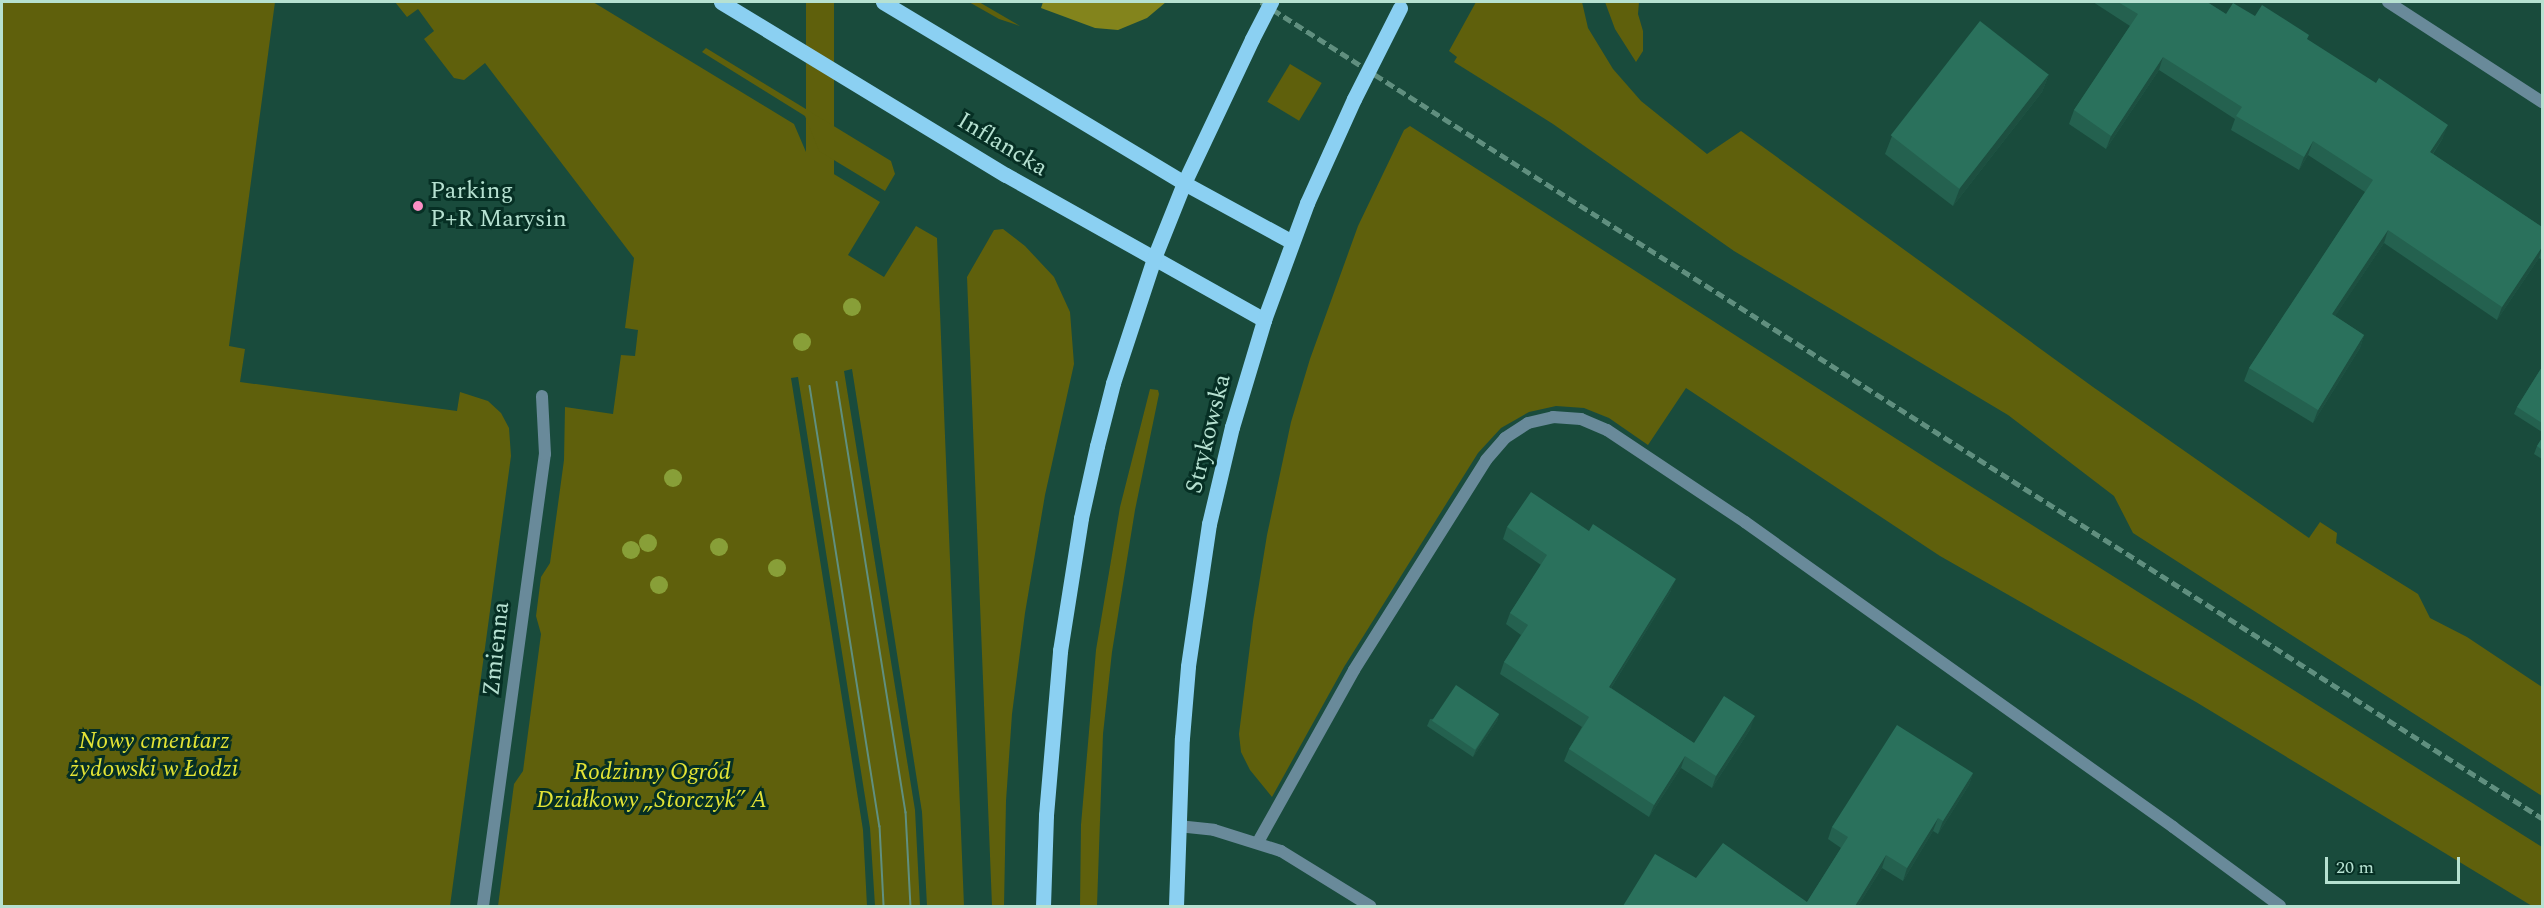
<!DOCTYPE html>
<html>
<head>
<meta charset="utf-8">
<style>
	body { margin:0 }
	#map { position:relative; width:2544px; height:908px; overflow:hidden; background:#194b3c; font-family:Spectral,serif }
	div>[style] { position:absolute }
	.green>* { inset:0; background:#5f600c; transform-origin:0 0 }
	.forest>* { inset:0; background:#83841c }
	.service>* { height:12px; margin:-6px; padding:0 6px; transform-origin:6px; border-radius:6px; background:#698a9a }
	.minor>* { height:12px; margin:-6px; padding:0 6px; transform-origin:6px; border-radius:6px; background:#698a9a }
	.primary>* { height:15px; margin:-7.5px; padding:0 7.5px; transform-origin:7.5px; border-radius:7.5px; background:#8bd0f2 }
	.tram>* { height:1.5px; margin:-0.75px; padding:0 0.75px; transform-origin:0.75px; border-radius:0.75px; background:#608f7f }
	.rail>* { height:4.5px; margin-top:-2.25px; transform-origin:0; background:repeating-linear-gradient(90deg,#608f7f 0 9px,transparent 0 13.5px) }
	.primary-bridge>* { height:15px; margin:-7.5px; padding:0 7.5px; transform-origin:7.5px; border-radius:7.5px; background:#8bd0f2 }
	.trees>* { width:18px; height:18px; margin:-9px; border-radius:50%; background:#889f38 }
	.wall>* { inset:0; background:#24614f }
	.shaded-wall>* { inset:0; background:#1d4f40 }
	.building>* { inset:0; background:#2a715c; transform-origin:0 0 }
	.dots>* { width:16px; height:16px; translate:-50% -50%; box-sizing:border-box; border:3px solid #062f24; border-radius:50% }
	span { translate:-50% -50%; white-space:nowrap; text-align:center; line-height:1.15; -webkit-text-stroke:6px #062f24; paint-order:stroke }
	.street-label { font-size:24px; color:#b6e1d1 }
	.poi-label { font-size:24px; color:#b6e1d1 }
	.left { translate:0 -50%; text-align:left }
	.park-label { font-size:24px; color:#e2e335; font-style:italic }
	.frame { position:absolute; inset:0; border:3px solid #b6e1d1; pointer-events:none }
	.scale { position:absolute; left:2325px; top:857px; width:135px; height:27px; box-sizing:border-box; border:3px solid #b6e1d1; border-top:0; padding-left:8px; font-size:18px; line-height:21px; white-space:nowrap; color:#b6e1d1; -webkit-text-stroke:4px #062f24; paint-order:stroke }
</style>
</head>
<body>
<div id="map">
	<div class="green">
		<div style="clip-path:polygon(2px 2px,275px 2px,229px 346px,245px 349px,240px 382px,457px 411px,460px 392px,488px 401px,501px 413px,509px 428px,511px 456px,450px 906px,2px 906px)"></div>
		<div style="clip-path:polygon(395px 2px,593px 2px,794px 124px,809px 159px,880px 202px,848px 255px,884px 277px,916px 226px,937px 238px,964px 906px,927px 906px,922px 812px,852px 369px,844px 371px,915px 810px,920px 906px,875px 906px,870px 828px,798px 377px,791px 378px,863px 830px,867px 906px,498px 906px,514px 784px,523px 771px,541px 634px,536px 616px,541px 577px,550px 563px,564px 460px,565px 407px,613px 414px,621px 355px,635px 356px,638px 330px,625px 328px,634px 258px,485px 63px,464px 80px,454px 78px,424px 39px,434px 31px,418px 9px,407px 17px)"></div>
		<div style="left:806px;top:2px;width:28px;height:220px"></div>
		<div style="clip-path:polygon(969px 2px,979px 2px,1020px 26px,999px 19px)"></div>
		<div style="clip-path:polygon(1476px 2px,1582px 2px,1588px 28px,1613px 69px,1641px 101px,1707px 154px,1741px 131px,2093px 387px,2309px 538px,2320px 522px,2337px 533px,2336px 543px,2418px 594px,2430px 618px,2467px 637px,2542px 687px,2542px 796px,2133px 533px,2114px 496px,2008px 415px,1734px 251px,1553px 124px,1454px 62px,1457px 57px,1449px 51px)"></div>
		<div style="clip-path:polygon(1605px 2px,1639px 2px,1638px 14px,1643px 31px,1643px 51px,1636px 62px,1615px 29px)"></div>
		<div style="clip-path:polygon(706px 48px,891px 161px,895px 174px,885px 191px,819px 151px,805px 116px,702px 52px)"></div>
		<div style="left:1290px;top:64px;width:37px;height:44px;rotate:31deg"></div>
		<div style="clip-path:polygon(1410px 126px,1937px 465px,2542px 847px,2542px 906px,2532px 906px,2196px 702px,1940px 556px,1686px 388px,1648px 445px,1609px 418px,1584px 408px,1556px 406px,1529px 412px,1501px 428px,1478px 453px,1344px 667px,1272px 797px,1250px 770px,1241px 752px,1239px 734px,1253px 621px,1267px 535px,1291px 422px,1310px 359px,1358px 226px,1404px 130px)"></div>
		<div style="clip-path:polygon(1003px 229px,1025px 246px,1054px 277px,1070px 312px,1074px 364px,1045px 495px,1025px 613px,1012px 714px,1006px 801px,1004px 906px,992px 906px,967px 277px,994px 230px)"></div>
		<div style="clip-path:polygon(1150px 389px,1158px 390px,1159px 394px,1135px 510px,1112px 652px,1103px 734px,1097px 906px,1080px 906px,1081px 825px,1096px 650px,1120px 507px)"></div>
	</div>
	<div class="forest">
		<div style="clip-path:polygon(1043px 2px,1166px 2px,1147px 18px,1118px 30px,1095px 28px,1041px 8px)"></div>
	</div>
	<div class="service">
		<div style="left:1258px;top:842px;width:197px;rotate:-60.8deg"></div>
		<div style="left:1354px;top:670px;width:248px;rotate:-57.8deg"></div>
		<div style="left:1486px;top:460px;width:29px;rotate:-49deg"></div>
		<div style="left:1505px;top:438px;width:27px;rotate:-33deg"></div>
		<div style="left:1528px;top:423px;width:26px;rotate:-13deg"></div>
		<div style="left:1553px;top:417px;width:28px;rotate:4deg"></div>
		<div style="left:1581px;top:419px;width:28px;rotate:23deg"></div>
		<div style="left:1607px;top:430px;width:166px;rotate:33.7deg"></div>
		<div style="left:1745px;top:522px;width:526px;rotate:35.47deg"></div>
		<div style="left:2173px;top:827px;width:133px;rotate:36.4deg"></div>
	</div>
	<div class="minor">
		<div style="left:2388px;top:2px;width:184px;rotate:33deg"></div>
		<div style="left:1178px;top:826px;width:36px;rotate:6deg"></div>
		<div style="left:1214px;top:830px;width:70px;rotate:17.4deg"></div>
		<div style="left:1281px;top:851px;width:105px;rotate:31.7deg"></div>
		<div style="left:483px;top:906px;width:456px;rotate:-82.2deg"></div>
		<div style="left:545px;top:454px;width:58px;rotate:-93deg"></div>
	</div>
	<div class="primary">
		<div style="left:721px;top:2px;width:333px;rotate:31.3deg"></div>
		<div style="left:1006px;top:175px;width:296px;rotate:29.3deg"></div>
		<div style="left:883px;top:2px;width:351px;rotate:31deg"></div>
		<div style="left:1184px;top:183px;width:123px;rotate:28.6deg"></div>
		<div style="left:1043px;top:906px;width:91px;rotate:-88.1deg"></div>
		<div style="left:1046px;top:815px;width:165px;rotate:-85.1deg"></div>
		<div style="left:1060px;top:651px;width:135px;rotate:-81deg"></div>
		<div style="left:1081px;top:518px;width:74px;rotate:-77.5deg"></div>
		<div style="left:1097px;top:446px;width:65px;rotate:-75.7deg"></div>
		<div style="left:1113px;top:383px;width:132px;rotate:-71.8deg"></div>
		<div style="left:1154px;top:258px;width:81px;rotate:-68.2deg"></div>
		<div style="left:1184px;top:183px;width:159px;rotate:-64.7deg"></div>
		<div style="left:1176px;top:906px;width:168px;rotate:-88deg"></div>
		<div style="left:1182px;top:738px;width:72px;rotate:-85.2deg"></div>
		<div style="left:1188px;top:666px;width:144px;rotate:-81.6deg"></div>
		<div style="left:1209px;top:524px;width:100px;rotate:-76.7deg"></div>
		<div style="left:1232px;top:427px;width:112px;rotate:-73.3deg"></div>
		<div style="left:1264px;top:320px;width:125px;rotate:-69.8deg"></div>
		<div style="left:1307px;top:203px;width:114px;rotate:-65.7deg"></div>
	</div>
	<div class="tram">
		<div style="left:837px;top:382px;width:436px;rotate:80.9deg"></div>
		<div style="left:906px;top:812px;width:94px;rotate:87deg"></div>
		<div style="left:810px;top:386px;width:446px;rotate:81deg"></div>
		<div style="left:880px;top:826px;width:80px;rotate:87.1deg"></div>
	</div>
	<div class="rail">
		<div style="left:1261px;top:2px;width:1519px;rotate:32.5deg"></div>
	</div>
	<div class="primary-bridge">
		<div style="left:1252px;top:39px;width:42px;rotate:-62.8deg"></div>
		<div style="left:1354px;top:99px;width:102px;rotate:-63.2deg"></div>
	</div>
	<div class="trees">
		<div style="left:852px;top:307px"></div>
		<div style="left:802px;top:342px"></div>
		<div style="left:673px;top:478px"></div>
		<div style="left:648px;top:543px"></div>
		<div style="left:719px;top:547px"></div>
		<div style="left:631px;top:550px"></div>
		<div style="left:777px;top:568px"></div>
		<div style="left:659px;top:585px"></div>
	</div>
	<div class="wall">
		<div style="clip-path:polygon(2093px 2px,2207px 2px,2226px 14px,2255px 16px,2308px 40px,2443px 138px,2433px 154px,2542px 227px,2542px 260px,2539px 258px,2497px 320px,2384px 243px,2335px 316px,2364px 335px,2360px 348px,2313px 423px,2244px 381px,2249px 368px,2365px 192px,2308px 155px,2299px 170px,2231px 130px,2235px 119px,2159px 70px,2106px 149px,2069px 124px,2074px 110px,2130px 26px)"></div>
		<div style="clip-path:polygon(2049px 74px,2042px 92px,1953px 206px,1885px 154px,1892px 136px)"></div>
		<div style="clip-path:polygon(2542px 367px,2542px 432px,2514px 414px,2517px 407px)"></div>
		<div style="clip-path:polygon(2542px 438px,2542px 459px,2534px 454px,2537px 446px)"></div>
		<div style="clip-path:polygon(1507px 527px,1671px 591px,1611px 688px,1694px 743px,1751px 728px,1712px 788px,1681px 768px,1649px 817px,1564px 761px,1569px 749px,1582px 727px,1500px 674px,1504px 662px,1521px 635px,1506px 624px,1510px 613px,1541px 565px,1503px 539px)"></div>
		<div style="clip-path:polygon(1499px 714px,1497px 721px,1473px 757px,1427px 726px,1430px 719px)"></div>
		<div style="clip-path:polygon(1973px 773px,1969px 785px,1938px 834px,1933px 831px,1903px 881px,1882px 868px,1858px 906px,1623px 906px,1807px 902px,1841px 848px,1828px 839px,1832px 827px)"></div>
	</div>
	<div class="shaded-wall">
		<div style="clip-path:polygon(2163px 57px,2159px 70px,2106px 149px,2111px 136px)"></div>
		<div style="clip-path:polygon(2049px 74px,2042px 92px,1953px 206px,1960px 188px)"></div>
		<div style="clip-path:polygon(2448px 125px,2443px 138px,2425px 165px,2430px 152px)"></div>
		<div style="clip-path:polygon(2313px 141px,2308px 155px,2299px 170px,2304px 157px)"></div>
		<div style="clip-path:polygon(2388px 230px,2384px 243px,2328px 327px,2332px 314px)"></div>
		<div style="clip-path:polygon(2542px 247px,2539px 258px,2497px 320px,2502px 307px)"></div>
		<div style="clip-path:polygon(2364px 335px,2360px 348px,2313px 423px,2318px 410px)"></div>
		<div style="clip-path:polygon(1676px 579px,1671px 591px,1604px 699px,1609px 687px)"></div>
		<div style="clip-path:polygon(1499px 714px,1497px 721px,1473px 757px,1476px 750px)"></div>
		<div style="clip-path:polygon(1755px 716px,1751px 728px,1712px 788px,1716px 776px)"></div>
		<div style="clip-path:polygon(1685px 756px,1681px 768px,1649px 817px,1654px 805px)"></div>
		<div style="clip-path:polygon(1973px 773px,1969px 785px,1938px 834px,1943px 821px)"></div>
		<div style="clip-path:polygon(1938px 818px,1933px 831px,1903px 881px,1907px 868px)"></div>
		<div style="clip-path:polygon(1886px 855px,1882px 868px,1858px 906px,1855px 906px)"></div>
	</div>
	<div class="building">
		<div style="clip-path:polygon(2118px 2px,2207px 2px,2226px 14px,2233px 3px,2255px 16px,2262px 5px,2309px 35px,2307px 39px,2376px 83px,2379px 78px,2448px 125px,2430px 152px,2542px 227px,2542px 247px,2502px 307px,2388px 230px,2332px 314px,2364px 335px,2318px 410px,2249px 368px,2373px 180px,2313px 141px,2304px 157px,2236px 116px,2242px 107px,2163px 57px,2111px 136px,2074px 110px,2138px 14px)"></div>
		<div style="left:1980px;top:21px;width:87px;height:145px;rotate:38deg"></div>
		<div style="clip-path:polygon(2542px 367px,2542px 423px,2517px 407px)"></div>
		<div style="clip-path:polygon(2542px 438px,2542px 450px,2537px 446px)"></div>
		<div style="clip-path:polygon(1531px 492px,1589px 531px,1593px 524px,1676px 579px,1609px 687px,1694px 743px,1724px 696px,1755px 716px,1716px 776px,1685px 756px,1654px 805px,1569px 749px,1589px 717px,1504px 662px,1528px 625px,1510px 613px,1547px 555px,1507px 527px)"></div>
		<div style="left:1456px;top:685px;width:52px;height:43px;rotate:34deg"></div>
		<div style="clip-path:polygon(1897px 725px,1973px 773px,1943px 821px,1938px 818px,1907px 868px,1886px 855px,1855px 906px,1623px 906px,1655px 854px,1696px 878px,1723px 843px,1807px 902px,1848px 837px,1832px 827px)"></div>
	</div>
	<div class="dots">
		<div style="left:418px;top:206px;background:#fb8fc4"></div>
	</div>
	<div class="street-label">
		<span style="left:1002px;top:145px;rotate:31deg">Inflancka</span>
		<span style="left:1209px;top:434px;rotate:-76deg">Strykowska</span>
		<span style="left:497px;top:649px;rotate:-84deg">Zmienna</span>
	</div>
	<div class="poi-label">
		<span class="left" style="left:430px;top:206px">Parking<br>P+R Marysin</span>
	</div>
	<div class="park-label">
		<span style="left:154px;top:756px">Nowy cmentarz<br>żydowski w Łodzi</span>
		<span style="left:652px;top:787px">Rodzinny Ogród<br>Działkowy „Storczyk” A</span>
	</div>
	<div class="frame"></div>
	<div class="scale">20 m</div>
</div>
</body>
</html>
